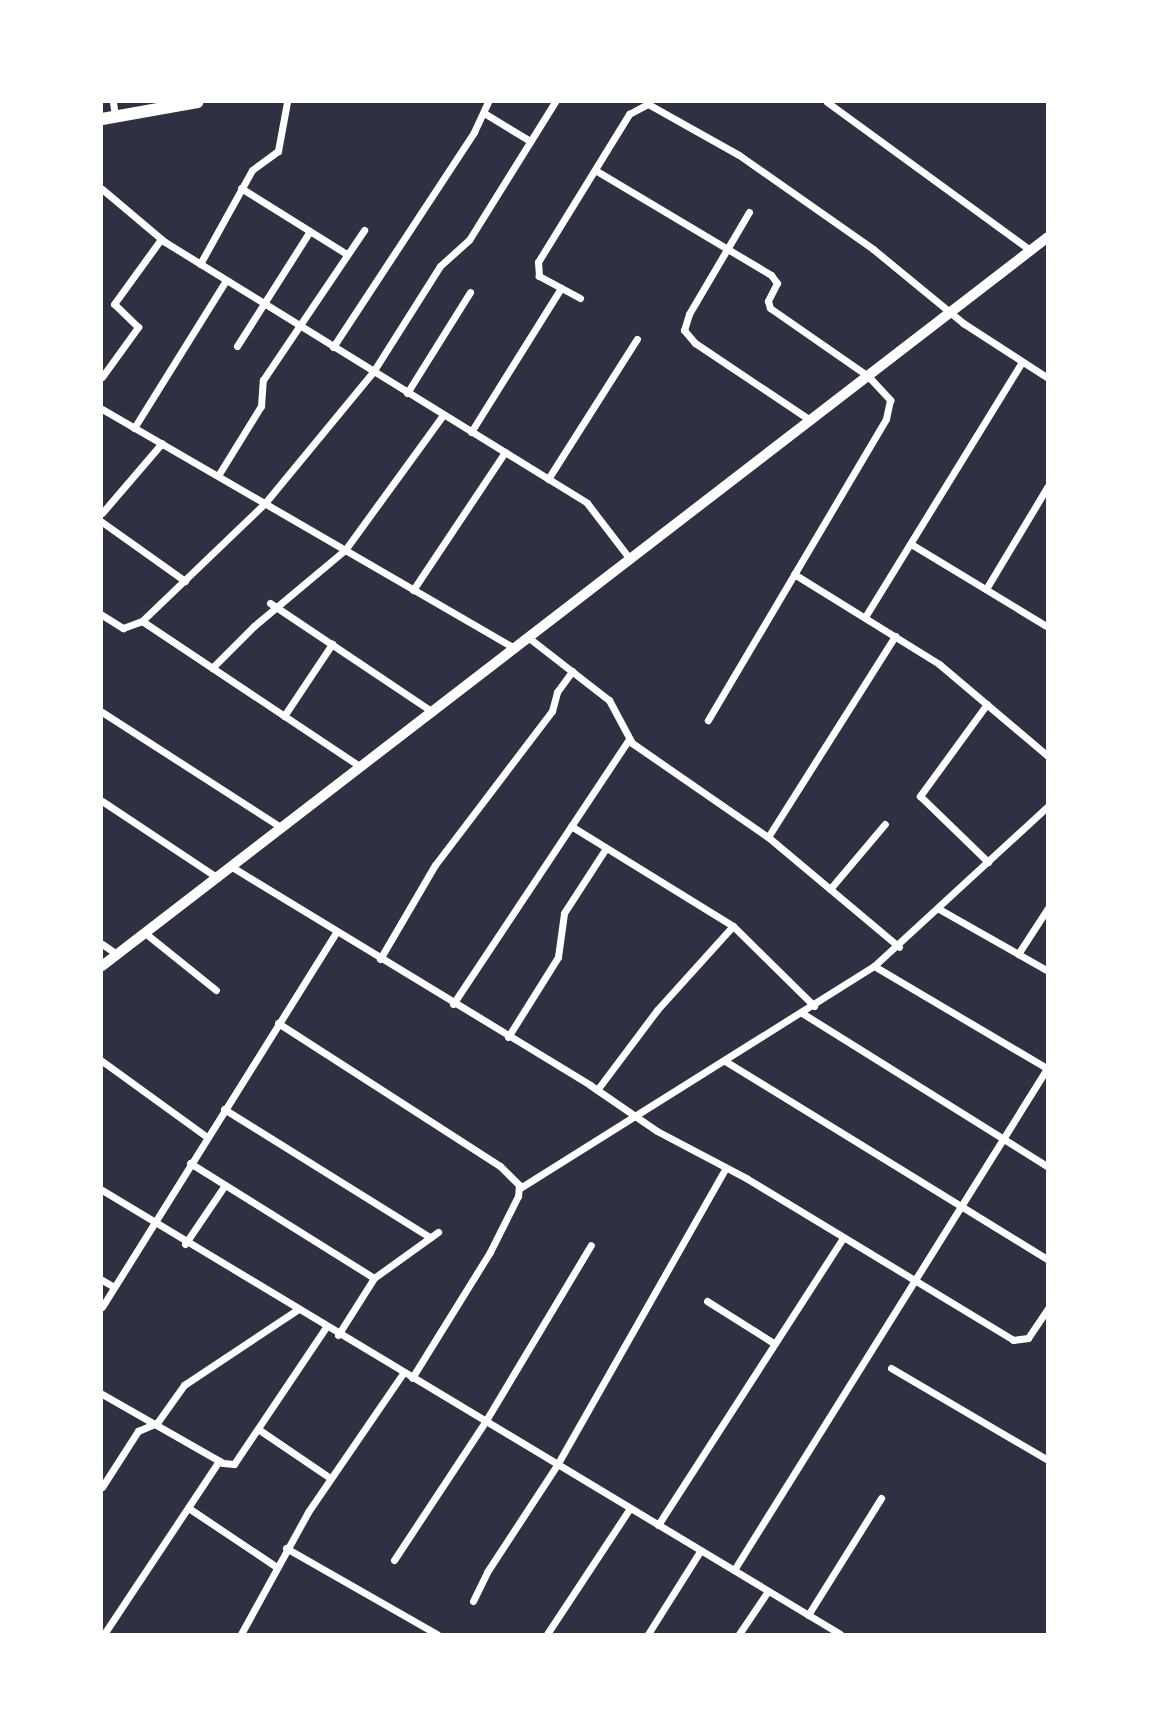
<!DOCTYPE html>
<html>
<head>
<meta charset="utf-8">
<style>
	body { margin:0 }
	#map { position:relative; width:1149px; height:1736px; overflow:hidden; background:#2d3142; font-family:"Source Sans 3",sans-serif }
	div>[style] { position:absolute }
	.minor>* { height:7px; margin:-3.5px; padding:0 3.5px; transform-origin:3.5px; border-radius:3.5px; background:#fff }
	.tertiary>* { height:10px; margin:-5px; padding:0 5px; transform-origin:5px; border-radius:5px; background:#fff }
	.primary>* { height:12px; margin:-6px; padding:0 6px; transform-origin:6px; border-radius:6px; background:#fff }
	span { translate:-50% -50%; white-space:nowrap; text-align:center; line-height:1.15; -webkit-text-stroke:5px #fff; paint-order:stroke }
	.frame { position:absolute; inset:0; border:103px solid #fff; pointer-events:none }
</style>
</head>
<body>
<div id="map">
	<div class="minor">
		<div style="left:113px;top:102px;width:15px;rotate:82deg"></div>
		<div style="left:827px;top:102px;width:251px;rotate:36.1deg"></div>
		<div style="left:484px;top:113px;width:54px;rotate:31.3deg"></div>
		<div style="left:595px;top:170px;width:205px;rotate:30.8deg"></div>
		<div style="left:771px;top:275px;width:10px;rotate:53deg"></div>
		<div style="left:777px;top:283px;width:20px;rotate:117deg"></div>
		<div style="left:768px;top:301px;width:7px;rotate:74deg"></div>
		<div style="left:770px;top:308px;width:119px;rotate:34.8deg"></div>
		<div style="left:868px;top:376px;width:33px;rotate:47deg"></div>
		<div style="left:890px;top:400px;width:19px;rotate:102deg"></div>
		<div style="left:886px;top:419px;width:350px;rotate:120.6deg"></div>
		<div style="left:241px;top:188px;width:123px;rotate:32deg"></div>
		<div style="left:102px;top:189px;width:82px;rotate:40.1deg"></div>
		<div style="left:165px;top:242px;width:496px;rotate:31.7deg"></div>
		<div style="left:587px;top:503px;width:71px;rotate:52.5deg"></div>
		<div style="left:749px;top:212px;width:118px;rotate:120.5deg"></div>
		<div style="left:689px;top:314px;width:17px;rotate:107deg"></div>
		<div style="left:684px;top:330px;width:17px;rotate:50deg"></div>
		<div style="left:695px;top:343px;width:138px;rotate:33.8deg"></div>
		<div style="left:200px;top:264px;width:107px;rotate:-61deg"></div>
		<div style="left:252px;top:170px;width:32px;rotate:-36deg"></div>
		<div style="left:278px;top:151px;width:50px;rotate:-79.6deg"></div>
		<div style="left:580px;top:298px;width:47px;rotate:-151.8deg"></div>
		<div style="left:539px;top:276px;width:14px;rotate:-94deg"></div>
		<div style="left:538px;top:262px;width:174px;rotate:-58.4deg"></div>
		<div style="left:629px;top:114px;width:21px;rotate:-28deg"></div>
		<div style="left:648px;top:104px;width:104px;rotate:29.3deg"></div>
		<div style="left:739px;top:155px;width:164px;rotate:35deg"></div>
		<div style="left:873px;top:249px;width:117px;rotate:39.4deg"></div>
		<div style="left:963px;top:323px;width:101px;rotate:32.9deg"></div>
		<div style="left:237px;top:346px;width:136px;rotate:-57.6deg"></div>
		<div style="left:333px;top:347px;width:257px;rotate:-56.7deg"></div>
		<div style="left:474px;top:132px;width:33px;rotate:-65deg"></div>
		<div style="left:102px;top:377px;width:62px;rotate:-54.2deg"></div>
		<div style="left:138px;top:327px;width:33px;rotate:-136deg"></div>
		<div style="left:114px;top:304px;width:80px;rotate:-54.1deg"></div>
		<div style="left:407px;top:393px;width:119px;rotate:-58deg"></div>
		<div style="left:102px;top:409px;width:477px;rotate:30.1deg"></div>
		<div style="left:134px;top:428px;width:174px;rotate:-58.1deg"></div>
		<div style="left:471px;top:432px;width:170px;rotate:-58deg"></div>
		<div style="left:219px;top:474px;width:80px;rotate:-58.3deg"></div>
		<div style="left:261px;top:406px;width:26px;rotate:-86deg"></div>
		<div style="left:263px;top:380px;width:181px;rotate:-56deg"></div>
		<div style="left:548px;top:479px;width:166px;rotate:-57.6deg"></div>
		<div style="left:102px;top:513px;width:92px;rotate:-49.4deg"></div>
		<div style="left:102px;top:522px;width:102px;rotate:35.4deg"></div>
		<div style="left:911px;top:544px;width:160px;rotate:31.2deg"></div>
		<div style="left:794px;top:574px;width:171px;rotate:31.8deg"></div>
		<div style="left:939px;top:664px;width:143px;rotate:40.2deg"></div>
		<div style="left:986px;top:589px;width:120px;rotate:-59deg"></div>
		<div style="left:413px;top:590px;width:166px;rotate:-56.3deg"></div>
		<div style="left:270px;top:603px;width:196px;rotate:33.8deg"></div>
		<div style="left:102px;top:615px;width:25px;rotate:32deg"></div>
		<div style="left:123px;top:628px;width:20px;rotate:-20deg"></div>
		<div style="left:142px;top:621px;width:170px;rotate:-43.8deg"></div>
		<div style="left:265px;top:503px;width:170px;rotate:-50.5deg"></div>
		<div style="left:373px;top:372px;width:125px;rotate:-57.7deg"></div>
		<div style="left:440px;top:266px;width:39px;rotate:-42deg"></div>
		<div style="left:469px;top:240px;width:163px;rotate:-58.1deg"></div>
		<div style="left:865px;top:617px;width:299px;rotate:-58.4deg"></div>
		<div style="left:142px;top:621px;width:263px;rotate:33.7deg"></div>
		<div style="left:529px;top:638px;width:101px;rotate:37.8deg"></div>
		<div style="left:609px;top:700px;width:49px;rotate:61.9deg"></div>
		<div style="left:632px;top:743px;width:165px;rotate:34.7deg"></div>
		<div style="left:768px;top:837px;width:171px;rotate:40deg"></div>
		<div style="left:212px;top:668px;width:59px;rotate:-45deg"></div>
		<div style="left:254px;top:626px;width:119px;rotate:-39.9deg"></div>
		<div style="left:345px;top:550px;width:167px;rotate:-54deg"></div>
		<div style="left:987px;top:704px;width:114px;rotate:126.1deg"></div>
		<div style="left:920px;top:796px;width:95px;rotate:44.1deg"></div>
		<div style="left:102px;top:712px;width:214px;rotate:32.8deg"></div>
		<div style="left:284px;top:716px;width:87px;rotate:-56.3deg"></div>
		<div style="left:102px;top:801px;width:139px;rotate:33.6deg"></div>
		<div style="left:571px;top:826px;width:190px;rotate:31.7deg"></div>
		<div style="left:733px;top:926px;width:114px;rotate:44.6deg"></div>
		<div style="left:768px;top:837px;width:238px;rotate:-57.7deg"></div>
		<div style="left:232px;top:867px;width:419px;rotate:31.3deg"></div>
		<div style="left:590px;top:1085px;width:81px;rotate:34.5deg"></div>
		<div style="left:657px;top:1131px;width:101px;rotate:27.8deg"></div>
		<div style="left:746px;top:1178px;width:312px;rotate:31.2deg"></div>
		<div style="left:1013px;top:1340px;width:15px;rotate:-8deg"></div>
		<div style="left:1028px;top:1338px;width:36px;rotate:-56deg"></div>
		<div style="left:830px;top:889px;width:85px;rotate:-49.8deg"></div>
		<div style="left:939px;top:909px;width:125px;rotate:29.6deg"></div>
		<div style="left:145px;top:933px;width:91px;rotate:38.8deg"></div>
		<div style="left:102px;top:944px;width:18px;rotate:34deg"></div>
		<div style="left:1018px;top:954px;width:55px;rotate:-56.9deg"></div>
		<div style="left:380px;top:959px;width:109px;rotate:-59.7deg"></div>
		<div style="left:435px;top:865px;width:193px;rotate:-52.8deg"></div>
		<div style="left:552px;top:711px;width:20px;rotate:-75deg"></div>
		<div style="left:557px;top:692px;width:26px;rotate:-54deg"></div>
		<div style="left:874px;top:966px;width:202px;rotate:30.6deg"></div>
		<div style="left:453px;top:1004px;width:318px;rotate:-56.4deg"></div>
		<div style="left:802px;top:1013px;width:290px;rotate:32deg"></div>
		<div style="left:278px;top:1023px;width:264px;rotate:32.8deg"></div>
		<div style="left:500px;top:1166px;width:27px;rotate:45deg"></div>
		<div style="left:519px;top:1185px;width:11px;rotate:95deg"></div>
		<div style="left:518px;top:1196px;width:63px;rotate:116.6deg"></div>
		<div style="left:490px;top:1252px;width:148px;rotate:121.8deg"></div>
		<div style="left:508px;top:1037px;width:94px;rotate:-58deg"></div>
		<div style="left:558px;top:957px;width:44px;rotate:-82.2deg"></div>
		<div style="left:564px;top:913px;width:77px;rotate:-57.1deg"></div>
		<div style="left:102px;top:1061px;width:130px;rotate:35.9deg"></div>
		<div style="left:725px;top:1061px;width:379px;rotate:31.6deg"></div>
		<div style="left:597px;top:1090px;width:100px;rotate:-53.1deg"></div>
		<div style="left:657px;top:1010px;width:113px;rotate:-47.9deg"></div>
		<div style="left:224px;top:1109px;width:243px;rotate:31.9deg"></div>
		<div style="left:190px;top:1163px;width:217px;rotate:32deg"></div>
		<div style="left:520px;top:1188px;width:418px;rotate:-32.1deg"></div>
		<div style="left:874px;top:966px;width:236px;rotate:-42.6deg"></div>
		<div style="left:102px;top:1190px;width:861px;rotate:31.03deg"></div>
		<div style="left:185px;top:1244px;width:71px;rotate:-55.9deg"></div>
		<div style="left:102px;top:1280px;width:14px;rotate:30deg"></div>
		<div style="left:707px;top:1301px;width:80px;rotate:32.3deg"></div>
		<div style="left:102px;top:1307px;width:442px;rotate:-58deg"></div>
		<div style="left:338px;top:1335px;width:67px;rotate:-57.7deg"></div>
		<div style="left:374px;top:1278px;width:79px;rotate:-35.7deg"></div>
		<div style="left:891px;top:1368px;width:182px;rotate:30.4deg"></div>
		<div style="left:102px;top:1394px;width:139px;rotate:29.7deg"></div>
		<div style="left:223px;top:1463px;width:11px;rotate:5deg"></div>
		<div style="left:234px;top:1464px;width:165px;rotate:-56.1deg"></div>
		<div style="left:258px;top:1429px;width:87px;rotate:34.2deg"></div>
		<div style="left:102px;top:1487px;width:67px;rotate:-57.3deg"></div>
		<div style="left:138px;top:1431px;width:21px;rotate:-23deg"></div>
		<div style="left:157px;top:1423px;width:47px;rotate:-54.6deg"></div>
		<div style="left:184px;top:1385px;width:136px;rotate:-33.6deg"></div>
		<div style="left:190px;top:1509px;width:102px;rotate:33.8deg"></div>
		<div style="left:658px;top:1525px;width:341px;rotate:-57.2deg"></div>
		<div style="left:286px;top:1548px;width:174px;rotate:29.7deg"></div>
		<div style="left:394px;top:1560px;width:165px;rotate:-56.6deg"></div>
		<div style="left:485px;top:1422px;width:206px;rotate:-59.1deg"></div>
		<div style="left:734px;top:1570px;width:593px;rotate:-58.03deg"></div>
		<div style="left:473px;top:1601px;width:32px;rotate:-64deg"></div>
		<div style="left:487px;top:1572px;width:128px;rotate:-56.8deg"></div>
		<div style="left:557px;top:1465px;width:342px;rotate:-60.4deg"></div>
		<div style="left:808px;top:1615px;width:138px;rotate:-58deg"></div>
		<div style="left:104px;top:1634px;width:208px;rotate:-56.4deg"></div>
		<div style="left:241px;top:1634px;width:139px;rotate:-61.2deg"></div>
		<div style="left:308px;top:1512px;width:168px;rotate:-55.6deg"></div>
		<div style="left:547px;top:1634px;width:151px;rotate:-56.6deg"></div>
		<div style="left:648px;top:1634px;width:99px;rotate:-57.8deg"></div>
		<div style="left:739px;top:1634px;width:52px;rotate:-56deg"></div>
	</div>
	<div class="tertiary">
		<div style="left:102px;top:966px;width:1194px;rotate:-37.62deg"></div>
	</div>
	<div class="primary">
		<div style="left:102px;top:119px;width:97px;rotate:-10.1deg"></div>
	</div>
	<div class="frame"></div>
</div>
</body>
</html>
